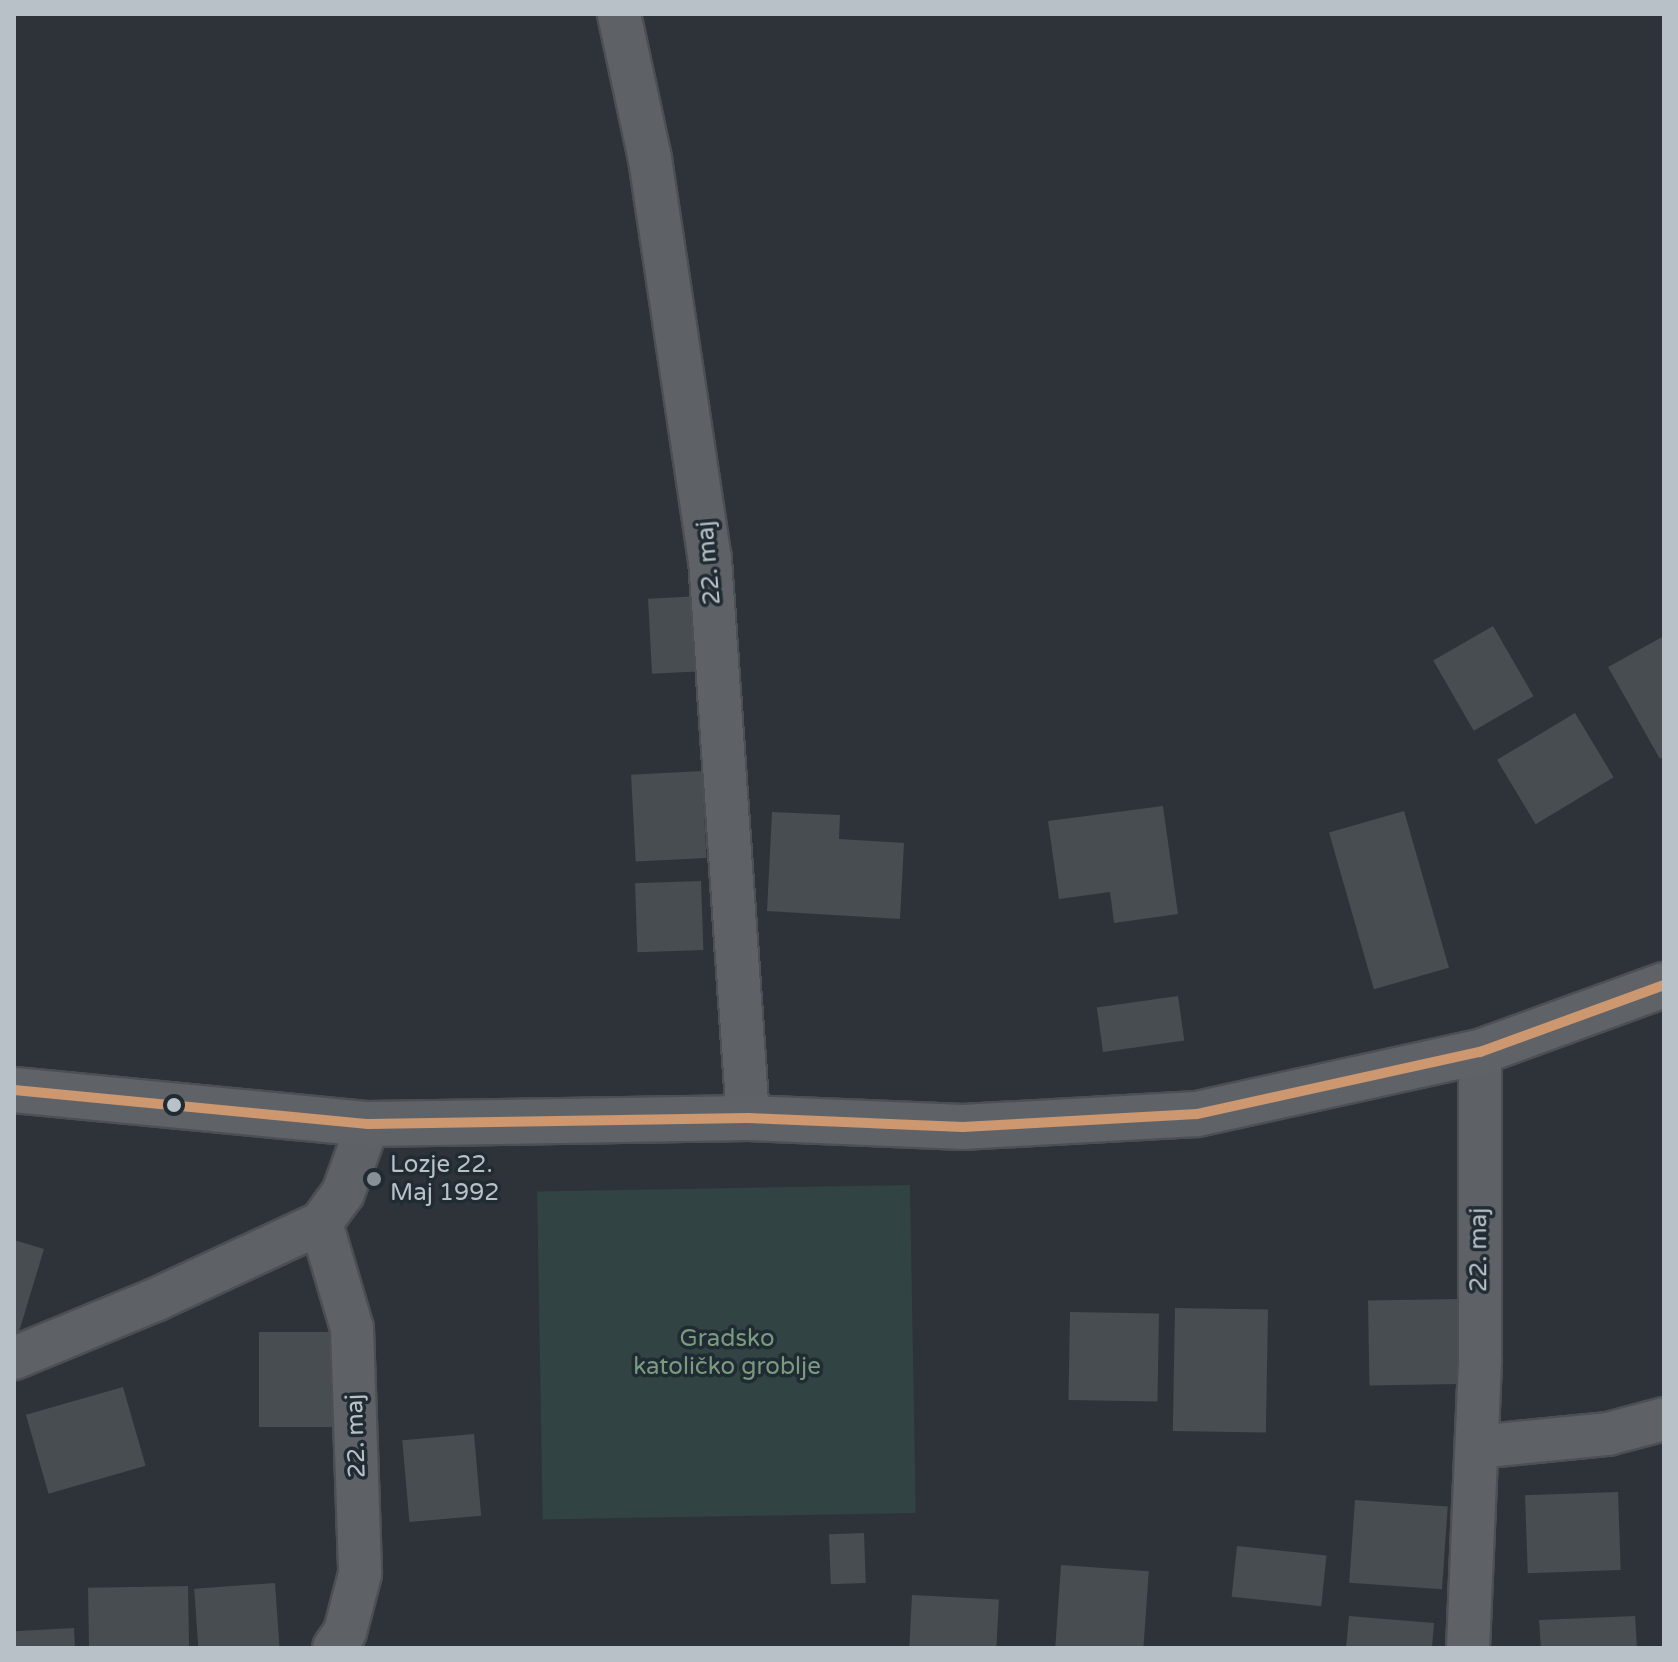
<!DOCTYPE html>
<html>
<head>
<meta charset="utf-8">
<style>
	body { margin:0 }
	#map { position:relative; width:1678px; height:1662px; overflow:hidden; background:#2e3339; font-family:"Varela Round",sans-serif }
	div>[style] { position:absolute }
	.green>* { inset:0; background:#314342; transform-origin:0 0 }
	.building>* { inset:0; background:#484d52; transform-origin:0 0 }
	.roads { filter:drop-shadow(2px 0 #4c4f53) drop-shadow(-2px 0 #4c4f53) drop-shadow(0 2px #4c4f53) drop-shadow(0 -2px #4c4f53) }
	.minor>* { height:42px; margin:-21px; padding:0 21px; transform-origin:21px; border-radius:21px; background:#5e6266 }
	.primary>* { height:44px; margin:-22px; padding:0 22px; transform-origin:22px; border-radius:22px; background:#5f6368 }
	.bus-1>* { height:10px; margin:-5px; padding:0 5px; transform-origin:5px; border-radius:5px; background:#cd976f }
	.dots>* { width:22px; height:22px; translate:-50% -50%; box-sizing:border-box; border:4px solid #212b33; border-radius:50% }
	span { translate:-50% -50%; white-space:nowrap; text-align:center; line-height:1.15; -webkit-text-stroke:7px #212b33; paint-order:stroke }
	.street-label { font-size:24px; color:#b9c1c8 }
	.poi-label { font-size:24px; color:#b9c1c8 }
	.left { translate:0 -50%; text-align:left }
	.park-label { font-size:24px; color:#7a9b7e }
	.frame { position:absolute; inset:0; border:16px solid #b9c1c8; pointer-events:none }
</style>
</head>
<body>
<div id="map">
	<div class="green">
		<div style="left:910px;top:1185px;width:328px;height:373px;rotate:89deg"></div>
	</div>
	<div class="building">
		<div style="left:702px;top:596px;width:75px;height:54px;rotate:87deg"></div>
		<div style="left:1493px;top:626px;width:81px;height:69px;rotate:60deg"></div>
		<div style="clip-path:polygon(1664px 636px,1664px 756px,1660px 759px,1608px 667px)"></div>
		<div style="left:1575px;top:713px;width:75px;height:91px;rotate:59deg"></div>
		<div style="left:702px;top:771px;width:87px;height:71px;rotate:87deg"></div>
		<div style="clip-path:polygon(1163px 806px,1178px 914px,1114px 923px,1110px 892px,1059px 899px,1048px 821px)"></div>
		<div style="left:1404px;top:811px;width:163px;height:78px;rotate:74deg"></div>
		<div style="clip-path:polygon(772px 812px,840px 815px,839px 839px,904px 843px,900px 919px,767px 911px)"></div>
		<div style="left:701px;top:881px;width:69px;height:66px;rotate:88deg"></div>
		<div style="left:1178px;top:996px;width:45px;height:82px;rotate:82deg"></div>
		<div style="clip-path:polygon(14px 1240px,44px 1249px,15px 1345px,14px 1344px)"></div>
		<div style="left:1457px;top:1299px;width:85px;height:89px;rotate:89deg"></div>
		<div style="left:1175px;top:1308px;width:93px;height:123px;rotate:1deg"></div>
		<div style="left:1070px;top:1312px;width:89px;height:88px;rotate:1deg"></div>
		<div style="left:259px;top:1332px;width:81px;height:95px"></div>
		<div style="left:123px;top:1387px;width:82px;height:101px;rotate:74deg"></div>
		<div style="left:474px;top:1434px;width:82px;height:72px;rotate:85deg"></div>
		<div style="left:1618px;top:1492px;width:78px;height:93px;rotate:88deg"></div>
		<div style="left:1355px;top:1500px;width:93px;height:83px;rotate:4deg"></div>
		<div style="left:864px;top:1533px;width:50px;height:35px;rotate:88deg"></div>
		<div style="left:1237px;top:1546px;width:90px;height:51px;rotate:6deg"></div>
		<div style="left:1061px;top:1565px;width:88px;height:83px;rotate:4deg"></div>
		<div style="left:275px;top:1583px;width:65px;height:81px;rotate:86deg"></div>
		<div style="left:188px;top:1586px;width:62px;height:100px;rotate:89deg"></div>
		<div style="left:912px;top:1595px;width:87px;height:53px;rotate:3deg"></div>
		<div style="clip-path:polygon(1349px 1616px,1434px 1623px,1432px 1648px,1346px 1648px)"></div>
		<div style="clip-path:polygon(1635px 1616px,1637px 1648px,1541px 1648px,1539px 1620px)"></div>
		<div style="left:74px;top:1628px;width:20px;height:60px;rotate:87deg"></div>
	</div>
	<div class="roads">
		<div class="minor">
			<div style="left:619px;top:14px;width:148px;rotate:77.9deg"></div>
			<div style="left:650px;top:159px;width:404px;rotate:81.5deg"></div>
			<div style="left:710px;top:559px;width:560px;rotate:86.11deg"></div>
			<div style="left:321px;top:1223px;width:109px;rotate:73.6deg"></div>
			<div style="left:352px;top:1328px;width:246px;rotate:88.1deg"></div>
			<div style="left:360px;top:1574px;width:60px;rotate:104.5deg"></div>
			<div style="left:345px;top:1632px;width:19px;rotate:125deg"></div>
			<div style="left:14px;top:1358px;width:152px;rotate:-22.4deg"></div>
			<div style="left:155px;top:1300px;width:183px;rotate:-24.9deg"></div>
			<div style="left:321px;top:1223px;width:37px;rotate:-54deg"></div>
			<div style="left:343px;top:1193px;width:73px;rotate:-70.1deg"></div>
			<div style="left:1477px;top:1447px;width:132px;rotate:-5.7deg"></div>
			<div style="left:1608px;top:1434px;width:58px;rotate:-15deg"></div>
			<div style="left:1468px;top:1648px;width:289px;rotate:-87.6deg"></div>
			<div style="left:1480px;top:1359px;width:307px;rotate:-90deg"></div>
		</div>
		<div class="primary">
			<div style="left:14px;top:1090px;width:356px;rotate:5.5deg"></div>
			<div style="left:368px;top:1124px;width:380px;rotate:-0.9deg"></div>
			<div style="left:748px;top:1118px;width:215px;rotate:2.4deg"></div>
			<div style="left:963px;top:1127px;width:234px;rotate:-3.2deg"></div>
			<div style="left:1197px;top:1114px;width:290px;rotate:-12.4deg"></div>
			<div style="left:1480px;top:1052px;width:196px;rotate:-20deg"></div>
		</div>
	</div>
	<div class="bus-1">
		<div style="left:14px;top:1090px;width:356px;rotate:5.5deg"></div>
		<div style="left:368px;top:1124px;width:380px;rotate:-0.9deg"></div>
		<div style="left:748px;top:1118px;width:215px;rotate:2.4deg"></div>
		<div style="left:963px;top:1127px;width:234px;rotate:-3.2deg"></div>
		<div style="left:1197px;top:1114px;width:290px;rotate:-12.4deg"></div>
		<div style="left:1480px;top:1052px;width:196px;rotate:-20deg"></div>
	</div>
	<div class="dots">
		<div style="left:174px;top:1105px;background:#b9c1c8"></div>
		<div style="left:374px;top:1179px;background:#888f96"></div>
	</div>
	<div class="street-label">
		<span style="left:709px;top:563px;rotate:-95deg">22. maj</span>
		<span style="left:1479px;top:1250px;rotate:-90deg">22. maj</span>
		<span style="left:356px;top:1436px;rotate:-92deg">22. maj</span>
	</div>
	<div class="poi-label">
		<span class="left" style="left:390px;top:1179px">Lozje 22.<br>Maj 1992</span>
	</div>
	<div class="park-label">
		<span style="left:727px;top:1353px">Gradsko<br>katoličko groblje</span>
	</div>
	<div class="frame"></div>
</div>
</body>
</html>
